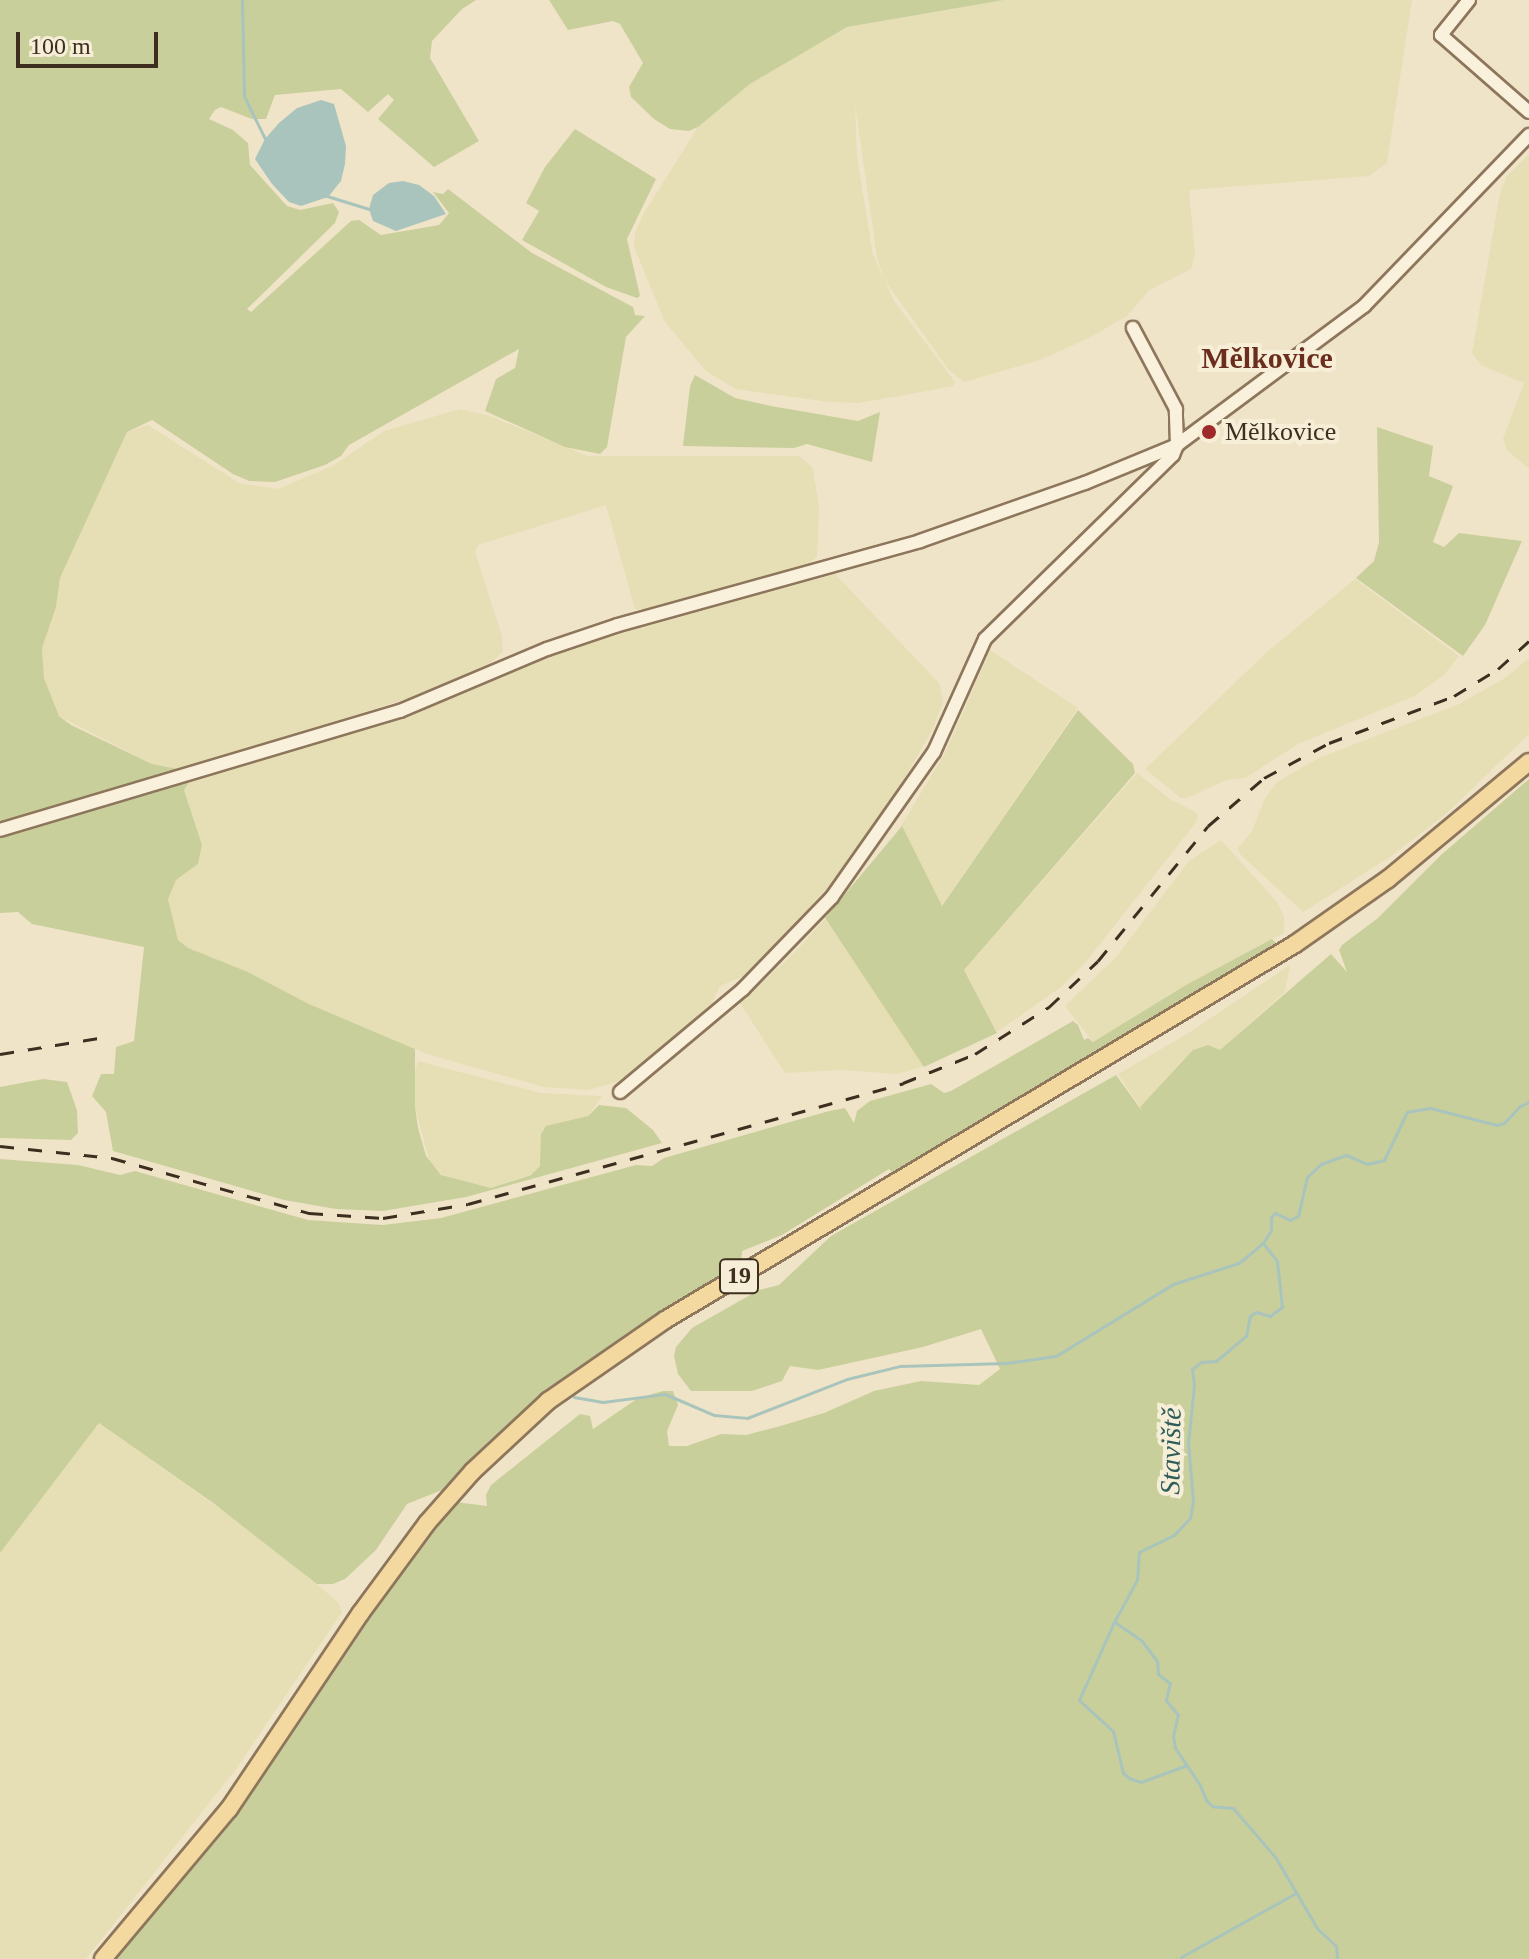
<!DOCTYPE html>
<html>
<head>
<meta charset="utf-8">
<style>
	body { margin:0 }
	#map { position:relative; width:1529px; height:1959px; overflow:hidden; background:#f0e4c8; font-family:"Times New Roman",serif }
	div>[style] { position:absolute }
	.farmland>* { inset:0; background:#e6deb5 }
	.green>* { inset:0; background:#c9cf9b }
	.water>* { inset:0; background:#a9c4bc }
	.stream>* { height:3px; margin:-1.5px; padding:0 1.5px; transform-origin:1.5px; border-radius:1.5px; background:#a9c4bc }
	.roads { filter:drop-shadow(2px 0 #8d765c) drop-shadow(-2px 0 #8d765c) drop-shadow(0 2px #8d765c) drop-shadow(0 -2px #8d765c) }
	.minor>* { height:12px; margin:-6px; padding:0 6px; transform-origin:6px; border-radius:6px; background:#faf1dc }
	.major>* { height:16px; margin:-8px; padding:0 8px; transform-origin:8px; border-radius:8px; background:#f3d9a0 }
	.rail>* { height:3px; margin-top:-1.5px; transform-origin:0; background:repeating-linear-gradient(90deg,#3d2e20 0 14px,transparent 0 28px) }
	.dots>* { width:22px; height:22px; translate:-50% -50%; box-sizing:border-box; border:4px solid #f7eed8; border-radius:50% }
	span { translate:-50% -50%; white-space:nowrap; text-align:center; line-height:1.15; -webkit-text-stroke:8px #f7eed8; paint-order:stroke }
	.shield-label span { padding:2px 6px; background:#f7eed8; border:2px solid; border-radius:6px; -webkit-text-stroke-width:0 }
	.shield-label { font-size:24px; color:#3d2e20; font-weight:700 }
	.poi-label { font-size:26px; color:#3d2e20 }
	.left { translate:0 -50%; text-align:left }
	.water-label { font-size:28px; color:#2f5d5a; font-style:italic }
	.quarter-label { font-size:30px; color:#6b2e1e; font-weight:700 }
	.scale { position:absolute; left:16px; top:32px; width:142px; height:36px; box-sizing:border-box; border:4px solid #3d2e20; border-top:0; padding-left:10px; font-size:24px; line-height:28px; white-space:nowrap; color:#3d2e20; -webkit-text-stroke:6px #f7eed8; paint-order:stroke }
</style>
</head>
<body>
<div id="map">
	<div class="farmland">
		<div style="clip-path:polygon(1004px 0,1412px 0,1387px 163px,1369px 176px,1189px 190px,1195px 254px,1191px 269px,1149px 290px,1127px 316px,1089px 338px,1040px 360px,964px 382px,949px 370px,885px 281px,877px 258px,855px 104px,857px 157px,873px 255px,894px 301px,955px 382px,953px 386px,916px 393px,858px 403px,829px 402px,736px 389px,707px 372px,665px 322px,634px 247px,635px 233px,644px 213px,698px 127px,750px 84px,847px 27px)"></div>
		<div style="clip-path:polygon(1529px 154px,1529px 469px,1507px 450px,1503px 439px,1524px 383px,1481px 365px,1472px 353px,1500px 193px,1507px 176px)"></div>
		<div style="clip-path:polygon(460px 409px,490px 416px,588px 456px,799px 456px,813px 468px,819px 508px,817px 557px,807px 565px,649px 609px,635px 609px,606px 505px,478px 545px,475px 552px,502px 636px,503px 652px,489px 664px,413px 697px,178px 769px,152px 764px,59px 716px,44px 678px,42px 648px,56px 607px,60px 578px,127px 432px,148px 425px,239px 483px,278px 489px,334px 465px,384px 431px)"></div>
		<div style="clip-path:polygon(835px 574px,940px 684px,943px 702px,933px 729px,892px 800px,832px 883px,744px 976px,720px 986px,711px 1005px,620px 1081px,588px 1090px,544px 1087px,427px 1054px,309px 1004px,248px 972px,188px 949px,178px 940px,168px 900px,170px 890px,176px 880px,198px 864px,202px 845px,184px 790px,190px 781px,411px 716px,538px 659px,599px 638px)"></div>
		<div style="clip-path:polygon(1355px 579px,1459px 656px,1444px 675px,1415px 696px,1300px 743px,1245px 778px,1226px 780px,1187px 798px,1181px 798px,1145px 769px,1267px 652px)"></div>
		<div style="clip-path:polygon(990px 650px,1078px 708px,941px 907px,901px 826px,945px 753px)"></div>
		<div style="clip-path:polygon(1529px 658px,1529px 734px,1447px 813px,1390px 857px,1303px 912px,1240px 854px,1238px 848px,1252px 831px,1265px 798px,1277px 782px,1321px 757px,1457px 705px,1505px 678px)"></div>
		<div style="clip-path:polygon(1137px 773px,1171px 800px,1194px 811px,1198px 815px,1197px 821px,1085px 963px,1061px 987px,997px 1032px,964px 970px)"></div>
		<div style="clip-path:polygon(1221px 840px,1277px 902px,1284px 916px,1284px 933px,1186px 985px,1093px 1042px,1065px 1006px,1116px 957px,1189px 861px)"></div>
		<div style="clip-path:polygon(825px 919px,925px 1066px,897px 1074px,842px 1070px,785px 1073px,740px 1003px,792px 955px)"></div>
		<div style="clip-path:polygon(1290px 965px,1285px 992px,1220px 1050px,1208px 1045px,1193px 1050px,1140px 1107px,1118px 1074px,1187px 1034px)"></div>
		<div style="clip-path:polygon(418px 1061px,541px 1093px,602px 1096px,588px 1116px,543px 1129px,542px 1160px,537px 1172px,491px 1188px,447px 1179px,430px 1163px,415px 1107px,414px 1076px)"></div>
		<div style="clip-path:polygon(99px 1423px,262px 1539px,338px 1602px,342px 1612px,236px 1769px,86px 1959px,0 1959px,0 1553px)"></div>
	</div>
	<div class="green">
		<div style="clip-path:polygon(0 0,476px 0,462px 9px,432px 41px,430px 58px,479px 141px,434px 167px,378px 119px,394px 100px,388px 94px,368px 112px,341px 89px,275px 95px,266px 119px,252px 119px,221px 107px,215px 110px,209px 119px,233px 130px,248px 143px,250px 165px,287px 206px,300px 210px,333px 203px,339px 212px,335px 223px,247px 309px,251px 312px,351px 221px,359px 220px,381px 235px,439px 225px,449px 213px,433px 192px,443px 194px,448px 189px,532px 253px,633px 307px,635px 315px,645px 316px,626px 337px,607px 447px,600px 454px,565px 447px,485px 411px,496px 379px,515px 368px,519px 349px,349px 445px,341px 456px,325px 465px,275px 482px,249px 481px,233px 474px,152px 420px,127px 432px,60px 578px,56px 607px,42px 648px,44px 678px,59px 716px,71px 725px,152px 764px,178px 769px,0 822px)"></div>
		<div style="clip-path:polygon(549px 0,1004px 0,847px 27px,750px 84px,698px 127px,689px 131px,670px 129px,654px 119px,631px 97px,629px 87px,643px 63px,620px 24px,613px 21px,568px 30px)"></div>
		<div style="clip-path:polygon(575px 129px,656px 179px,627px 239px,640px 296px,637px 298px,606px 287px,522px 240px,539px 211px,526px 203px,545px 167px)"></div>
		<div style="clip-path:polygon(695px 375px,735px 398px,771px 406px,858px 421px,880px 412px,872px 462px,807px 444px,794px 448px,683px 446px,690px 386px)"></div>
		<div style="clip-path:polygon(1377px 427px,1433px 446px,1429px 476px,1453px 486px,1433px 542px,1444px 547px,1459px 533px,1522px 541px,1485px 625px,1463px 656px,1356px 578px,1374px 561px,1379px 542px)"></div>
		<div style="clip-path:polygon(1078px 710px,1133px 764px,1135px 773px,964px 970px,997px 1033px,924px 1067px,825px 918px,902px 826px,942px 906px)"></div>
		<div style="clip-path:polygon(1529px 779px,1529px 1959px,115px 1959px,236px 1815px,368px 1619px,456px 1502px,487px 1506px,486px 1495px,491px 1485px,580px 1414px,590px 1416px,593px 1429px,638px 1398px,663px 1391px,673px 1391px,678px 1405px,667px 1431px,669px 1446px,687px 1446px,721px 1434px,746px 1435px,777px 1427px,824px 1413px,874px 1391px,921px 1381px,979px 1385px,1000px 1369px,981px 1329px,923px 1347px,818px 1370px,790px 1366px,782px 1381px,752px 1391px,691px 1391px,678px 1374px,674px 1356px,676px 1347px,692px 1328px,759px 1290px,779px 1285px,831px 1236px,1116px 1075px,1142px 1111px,1140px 1107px,1193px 1050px,1208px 1045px,1220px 1050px,1331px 954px,1347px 972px,1339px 950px,1342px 945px,1378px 918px,1441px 855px)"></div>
		<div style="clip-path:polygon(190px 781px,184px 790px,202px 845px,198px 864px,176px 880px,168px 899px,178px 940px,188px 948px,248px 972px,309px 1004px,415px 1049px,415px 1107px,418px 1128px,426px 1156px,441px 1175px,491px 1188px,531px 1175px,540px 1166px,541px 1134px,546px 1126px,588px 1116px,599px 1105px,626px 1108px,653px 1130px,662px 1143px,466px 1197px,383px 1211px,336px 1209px,284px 1200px,113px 1151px,106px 1112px,92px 1096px,101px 1074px,114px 1074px,116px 1047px,134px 1041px,144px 947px,32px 924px,18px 912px,0 913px,0 837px)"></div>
		<div style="clip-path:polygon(1272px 939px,1277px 944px,1241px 968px,894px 1174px,889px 1169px,782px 1235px,742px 1251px,741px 1264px,630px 1331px,543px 1394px,442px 1490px,407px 1504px,376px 1550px,345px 1579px,333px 1584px,317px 1584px,213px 1503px,99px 1423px,0 1553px,0 1159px,78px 1165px,120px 1175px,135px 1171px,308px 1220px,383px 1225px,441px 1218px,636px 1165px,652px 1166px,664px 1158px,829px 1111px,845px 1108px,854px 1123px,857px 1111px,870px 1101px,931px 1084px,944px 1093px,951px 1091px,1073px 1021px,1078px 1025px,1084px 1040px,1088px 1038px,1093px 1042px,1186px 985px)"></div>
		<div style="clip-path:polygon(43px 1079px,67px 1082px,77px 1110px,78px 1133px,71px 1140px,0 1138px,0 1087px)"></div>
	</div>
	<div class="water">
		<div style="clip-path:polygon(321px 100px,334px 104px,346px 146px,345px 164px,341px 181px,328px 197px,301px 206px,289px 202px,272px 184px,255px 159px,265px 139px,279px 123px,297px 108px)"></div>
		<div style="clip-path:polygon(403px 181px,419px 185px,434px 196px,446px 214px,396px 231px,373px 221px,369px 209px,373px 195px,389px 183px)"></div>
	</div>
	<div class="stream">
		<div style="left:242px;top:0;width:96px;rotate:88.8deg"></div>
		<div style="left:244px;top:96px;width:50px;rotate:63.9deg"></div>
		<div style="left:327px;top:196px;width:44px;rotate:17.2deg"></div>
		<div style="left:574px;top:1397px;width:29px;rotate:10deg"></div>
		<div style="left:603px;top:1402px;width:63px;rotate:-7.4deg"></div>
		<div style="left:665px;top:1394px;width:53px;rotate:23.2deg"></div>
		<div style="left:714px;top:1415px;width:33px;rotate:5deg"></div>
		<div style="left:747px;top:1418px;width:107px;rotate:-21.3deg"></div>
		<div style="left:847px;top:1379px;width:55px;rotate:-13.8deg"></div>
		<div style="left:900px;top:1366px;width:106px;rotate:-1.6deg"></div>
		<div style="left:1006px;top:1363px;width:50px;rotate:-8deg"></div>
		<div style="left:1056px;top:1356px;width:137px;rotate:-31.6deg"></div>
		<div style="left:1173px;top:1284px;width:69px;rotate:-17.7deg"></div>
		<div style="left:1239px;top:1263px;width:31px;rotate:-40deg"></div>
		<div style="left:1114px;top:1622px;width:85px;rotate:114.2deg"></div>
		<div style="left:1079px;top:1700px;width:46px;rotate:42.4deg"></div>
		<div style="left:1113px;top:1731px;width:43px;rotate:76.6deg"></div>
		<div style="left:1123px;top:1773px;width:10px;rotate:37deg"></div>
		<div style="left:1131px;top:1779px;width:10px;rotate:17deg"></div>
		<div style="left:1141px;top:1782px;width:49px;rotate:-20.3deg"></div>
		<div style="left:1181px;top:1957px;width:132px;rotate:-29.1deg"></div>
		<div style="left:1337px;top:1959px;width:13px;rotate:-94deg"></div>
		<div style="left:1336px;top:1946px;width:26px;rotate:-137deg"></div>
		<div style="left:1317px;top:1928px;width:81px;rotate:-120.4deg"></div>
		<div style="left:1276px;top:1858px;width:66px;rotate:-130.7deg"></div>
		<div style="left:1233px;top:1808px;width:21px;rotate:-175deg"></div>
		<div style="left:1212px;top:1806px;width:8px;rotate:-135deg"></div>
		<div style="left:1206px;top:1800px;width:16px;rotate:-112deg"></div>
		<div style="left:1200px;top:1785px;width:45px;rotate:-124deg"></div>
		<div style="left:1175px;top:1748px;width:12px;rotate:-99deg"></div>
		<div style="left:1173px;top:1736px;width:22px;rotate:-77deg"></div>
		<div style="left:1178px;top:1715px;width:19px;rotate:-129deg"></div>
		<div style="left:1166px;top:1700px;width:17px;rotate:-77deg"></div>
		<div style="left:1170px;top:1683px;width:15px;rotate:-143deg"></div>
		<div style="left:1158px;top:1674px;width:13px;rotate:-94deg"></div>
		<div style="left:1157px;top:1661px;width:26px;rotate:-127deg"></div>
		<div style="left:1141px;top:1640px;width:32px;rotate:-146deg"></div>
		<div style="left:1114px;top:1622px;width:48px;rotate:-61.3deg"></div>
		<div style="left:1137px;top:1580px;width:28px;rotate:-86deg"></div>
		<div style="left:1139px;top:1552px;width:39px;rotate:-26deg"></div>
		<div style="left:1174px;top:1535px;width:23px;rotate:-47deg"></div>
		<div style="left:1190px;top:1518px;width:17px;rotate:-80deg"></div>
		<div style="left:1193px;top:1501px;width:58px;rotate:-94.9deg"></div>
		<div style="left:1188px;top:1443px;width:58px;rotate:-84.1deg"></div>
		<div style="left:1194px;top:1385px;width:16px;rotate:-97deg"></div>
		<div style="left:1192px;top:1369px;width:11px;rotate:-38deg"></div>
		<div style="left:1201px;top:1362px;width:15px;rotate:-4deg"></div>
		<div style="left:1216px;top:1361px;width:39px;rotate:-40deg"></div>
		<div style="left:1246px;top:1336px;width:20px;rotate:-79deg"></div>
		<div style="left:1250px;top:1316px;width:7px;rotate:-34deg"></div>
		<div style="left:1256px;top:1312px;width:15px;rotate:16deg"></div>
		<div style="left:1270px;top:1316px;width:15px;rotate:-37deg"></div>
		<div style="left:1282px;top:1307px;width:46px;rotate:-96.2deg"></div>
		<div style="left:1277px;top:1261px;width:23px;rotate:-128deg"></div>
		<div style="left:1263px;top:1243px;width:15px;rotate:-58deg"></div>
		<div style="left:1271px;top:1230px;width:13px;rotate:-90deg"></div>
		<div style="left:1271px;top:1217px;width:6px;rotate:-45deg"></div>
		<div style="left:1275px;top:1213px;width:17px;rotate:25deg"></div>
		<div style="left:1290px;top:1220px;width:9px;rotate:-27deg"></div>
		<div style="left:1298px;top:1216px;width:40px;rotate:-77deg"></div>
		<div style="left:1307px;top:1177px;width:19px;rotate:-43deg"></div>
		<div style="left:1321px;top:1164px;width:27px;rotate:-20deg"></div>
		<div style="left:1346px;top:1155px;width:23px;rotate:23deg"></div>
		<div style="left:1367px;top:1164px;width:17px;rotate:-13deg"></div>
		<div style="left:1384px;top:1160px;width:53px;rotate:-64.4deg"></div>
		<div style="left:1407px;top:1112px;width:23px;rotate:-10deg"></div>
		<div style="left:1430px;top:1108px;width:69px;rotate:14.2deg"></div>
		<div style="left:1497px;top:1125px;width:7px;rotate:-16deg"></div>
		<div style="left:1504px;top:1123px;width:23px;rotate:-47deg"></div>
		<div style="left:1520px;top:1106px;width:10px;rotate:-24deg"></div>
	</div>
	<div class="roads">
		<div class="minor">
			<div style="left:1469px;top:0;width:45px;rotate:128.7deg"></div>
			<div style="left:1441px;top:35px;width:117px;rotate:41.2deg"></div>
			<div style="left:0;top:830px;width:417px;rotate:-16.6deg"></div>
			<div style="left:400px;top:711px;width:160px;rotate:-22.9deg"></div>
			<div style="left:547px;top:649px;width:75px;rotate:-18.7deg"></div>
			<div style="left:618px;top:625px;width:313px;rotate:-15.5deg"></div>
			<div style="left:920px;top:541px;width:175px;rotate:-19.4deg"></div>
			<div style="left:1085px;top:483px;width:100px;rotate:-22.4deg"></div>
			<div style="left:1177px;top:445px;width:233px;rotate:-36.6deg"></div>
			<div style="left:1364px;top:306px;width:238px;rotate:-46deg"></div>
			<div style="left:620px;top:1092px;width:160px;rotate:-39.9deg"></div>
			<div style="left:743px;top:989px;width:128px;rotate:-45.9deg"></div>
			<div style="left:832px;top:897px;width:177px;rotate:-54.9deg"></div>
			<div style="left:934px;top:752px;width:124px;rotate:-65.7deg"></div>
			<div style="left:985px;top:639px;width:263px;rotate:-44.4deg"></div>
			<div style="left:1173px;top:455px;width:11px;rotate:-68deg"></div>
			<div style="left:1177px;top:445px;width:36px;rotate:-92deg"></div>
			<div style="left:1176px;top:409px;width:92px;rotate:-118deg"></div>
		</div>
		<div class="major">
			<div style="left:103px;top:1959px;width:196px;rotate:-50deg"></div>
			<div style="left:229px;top:1809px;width:235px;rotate:-56.1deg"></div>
			<div style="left:360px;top:1614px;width:113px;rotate:-53.6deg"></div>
			<div style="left:427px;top:1523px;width:69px;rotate:-48.5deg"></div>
			<div style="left:473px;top:1471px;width:103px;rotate:-43deg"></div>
			<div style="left:548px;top:1401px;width:142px;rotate:-34.7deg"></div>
			<div style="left:665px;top:1320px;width:734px;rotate:-30.83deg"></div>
			<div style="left:1295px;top:944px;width:113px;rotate:-35deg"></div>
			<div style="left:1388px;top:879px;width:183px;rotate:-39.7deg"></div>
		</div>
	</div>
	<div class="rail">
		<div style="left:0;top:1054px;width:100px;rotate:-9.2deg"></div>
		<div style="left:0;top:1146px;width:113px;rotate:6.1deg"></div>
		<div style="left:112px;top:1158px;width:205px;rotate:15.6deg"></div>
		<div style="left:309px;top:1213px;width:74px;rotate:3.9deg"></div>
		<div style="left:383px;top:1218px;width:86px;rotate:-9.4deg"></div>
		<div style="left:468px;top:1204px;width:452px;rotate:-15.5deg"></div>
		<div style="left:903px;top:1083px;width:78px;rotate:-21.9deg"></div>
		<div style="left:975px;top:1054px;width:88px;rotate:-32.4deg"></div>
		<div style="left:1049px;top:1007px;width:67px;rotate:-43.2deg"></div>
		<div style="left:1098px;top:961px;width:174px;rotate:-50.8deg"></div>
		<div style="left:1208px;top:826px;width:74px;rotate:-40.6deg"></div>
		<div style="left:1264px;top:778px;width:74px;rotate:-28.3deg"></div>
		<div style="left:1329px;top:743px;width:134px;rotate:-20.6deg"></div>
		<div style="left:1454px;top:696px;width:52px;rotate:-31.5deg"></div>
		<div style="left:1498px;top:669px;width:42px;rotate:-42.1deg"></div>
	</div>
	<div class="dots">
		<div style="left:1209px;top:432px;background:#9e2a2b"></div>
	</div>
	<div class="shield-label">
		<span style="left:739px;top:1276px">19</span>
	</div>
	<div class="poi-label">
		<span class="left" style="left:1225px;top:432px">Mělkovice</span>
	</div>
	<div class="water-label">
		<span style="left:1171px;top:1451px;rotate:-89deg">Staviště</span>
	</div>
	<div class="quarter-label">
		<span style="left:1267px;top:358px">Mělkovice</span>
	</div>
	<div class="scale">100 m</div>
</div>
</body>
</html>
